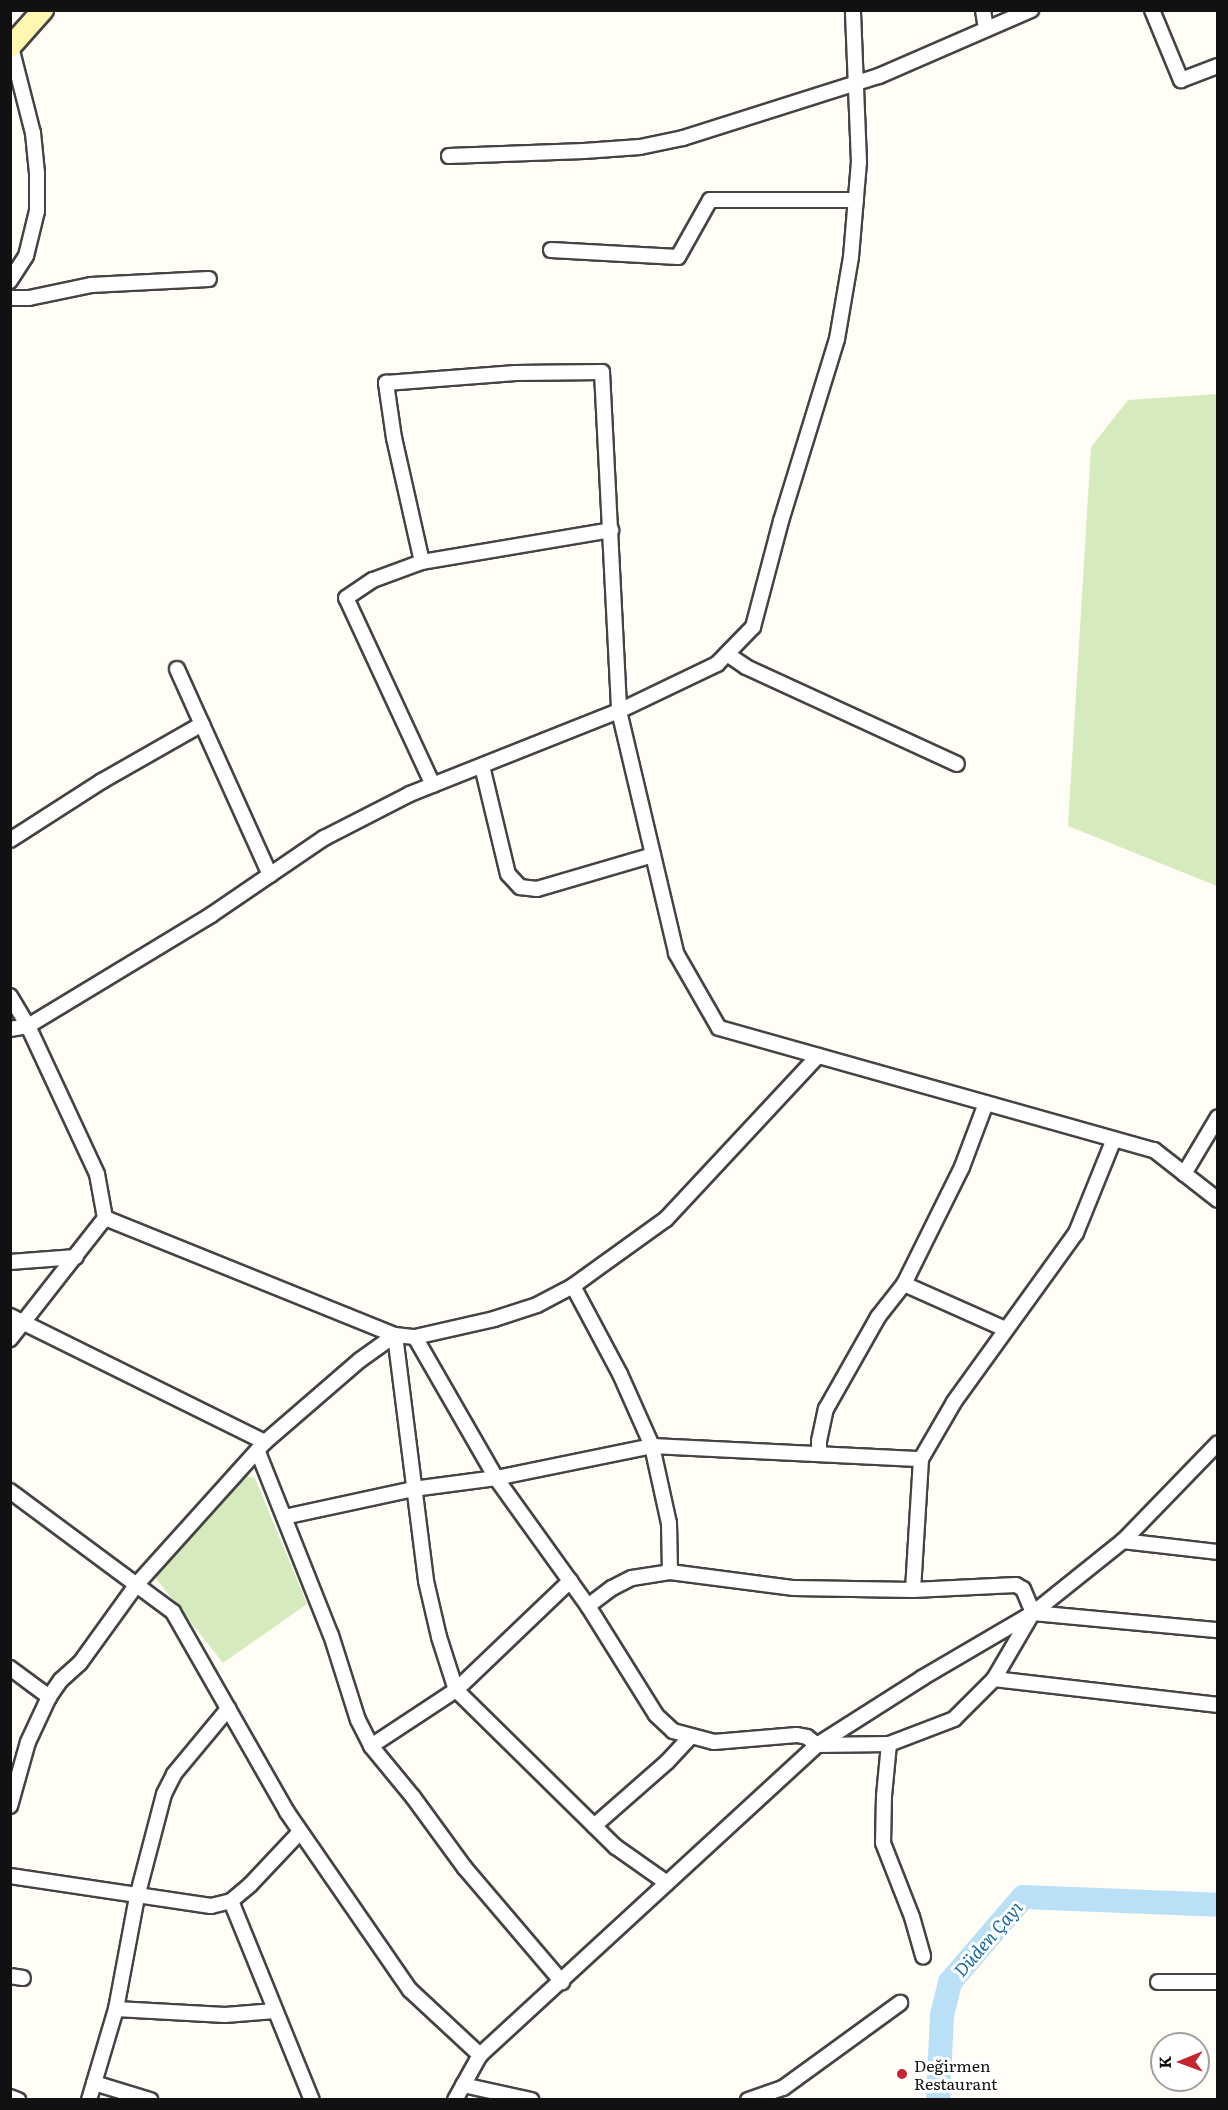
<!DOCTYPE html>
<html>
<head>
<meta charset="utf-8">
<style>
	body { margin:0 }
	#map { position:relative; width:1228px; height:2110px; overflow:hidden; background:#fffdf5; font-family:Literata,serif }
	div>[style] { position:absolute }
	.green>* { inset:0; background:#d5ebbd }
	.river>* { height:24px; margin:-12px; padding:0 12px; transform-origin:12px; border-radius:12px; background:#b9e0f7 }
	.roads { filter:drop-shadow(2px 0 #444) drop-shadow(-2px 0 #444) drop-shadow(0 2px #444) drop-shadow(0 -2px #444) }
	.street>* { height:14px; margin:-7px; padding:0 7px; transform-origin:7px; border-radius:7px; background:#fff }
	.secondary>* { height:20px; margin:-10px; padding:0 10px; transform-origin:10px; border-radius:10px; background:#fff6b0 }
	.dots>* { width:16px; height:16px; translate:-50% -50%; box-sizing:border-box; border:3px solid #fff; border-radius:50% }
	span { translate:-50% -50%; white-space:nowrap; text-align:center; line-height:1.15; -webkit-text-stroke:6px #fff; paint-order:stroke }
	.poi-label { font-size:16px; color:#111 }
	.left { translate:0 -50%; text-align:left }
	.water-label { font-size:18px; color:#1768a6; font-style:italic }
	.frame { position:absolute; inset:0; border:12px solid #111; pointer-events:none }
	.north { position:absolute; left:1150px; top:2032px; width:60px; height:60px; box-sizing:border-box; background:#fff; border:2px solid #a0a0a0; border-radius:50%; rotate:269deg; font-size:16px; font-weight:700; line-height:24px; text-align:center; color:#111 }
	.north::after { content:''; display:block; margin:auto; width:21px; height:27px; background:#c4262e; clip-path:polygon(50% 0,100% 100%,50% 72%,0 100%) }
</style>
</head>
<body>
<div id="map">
	<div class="green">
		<div style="clip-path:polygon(1217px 394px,1218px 394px,1217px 886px,1068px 826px,1091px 447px,1128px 400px)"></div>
		<div style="clip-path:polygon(246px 1476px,255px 1478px,307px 1604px,223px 1663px,154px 1576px)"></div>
	</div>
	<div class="river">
		<div style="left:938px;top:2100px;width:85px;rotate:-87.3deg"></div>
		<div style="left:942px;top:2015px;width:34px;rotate:-76deg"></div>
		<div style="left:950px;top:1982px;width:112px;rotate:-49.3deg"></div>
		<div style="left:1023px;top:1897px;width:195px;rotate:2.3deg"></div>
	</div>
	<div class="roads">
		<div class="street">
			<div style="left:983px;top:10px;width:19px;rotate:81deg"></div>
			<div style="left:1152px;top:10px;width:76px;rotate:67.5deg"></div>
			<div style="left:1181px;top:80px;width:40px;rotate:-21deg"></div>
			<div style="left:10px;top:43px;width:93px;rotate:75.7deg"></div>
			<div style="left:33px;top:133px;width:40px;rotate:84.3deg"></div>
			<div style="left:37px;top:173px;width:38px;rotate:90deg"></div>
			<div style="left:37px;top:211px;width:46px;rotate:103.7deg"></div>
			<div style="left:26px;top:256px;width:30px;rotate:123deg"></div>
			<div style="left:449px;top:156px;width:135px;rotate:-2.1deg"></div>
			<div style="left:584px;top:151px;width:56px;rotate:-4.1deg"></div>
			<div style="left:640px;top:147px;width:44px;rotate:-11.8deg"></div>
			<div style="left:683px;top:138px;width:206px;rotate:-17.6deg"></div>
			<div style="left:879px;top:76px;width:166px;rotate:-23.5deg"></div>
			<div style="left:551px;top:250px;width:127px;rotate:3.2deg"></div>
			<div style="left:678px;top:257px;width:65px;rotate:-60.7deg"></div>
			<div style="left:710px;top:200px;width:146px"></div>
			<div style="left:10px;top:298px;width:19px"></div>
			<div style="left:29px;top:298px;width:63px;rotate:-11.8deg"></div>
			<div style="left:91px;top:285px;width:118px;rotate:-2.9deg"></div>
			<div style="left:422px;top:562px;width:127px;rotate:-102.7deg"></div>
			<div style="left:394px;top:438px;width:56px;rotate:-98.3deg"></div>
			<div style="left:386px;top:383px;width:130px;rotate:-4.4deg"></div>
			<div style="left:516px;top:373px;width:86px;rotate:-0.7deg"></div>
			<div style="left:602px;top:372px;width:339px;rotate:87.1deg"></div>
			<div style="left:619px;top:711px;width:249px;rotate:76.7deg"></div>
			<div style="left:676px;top:953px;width:86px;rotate:60.2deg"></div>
			<div style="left:719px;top:1028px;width:452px;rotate:15.7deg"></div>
			<div style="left:1154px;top:1150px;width:81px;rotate:38deg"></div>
			<div style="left:727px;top:654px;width:23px;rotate:34deg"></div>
			<div style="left:746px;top:667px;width:232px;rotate:24.7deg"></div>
			<div style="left:177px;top:669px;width:226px;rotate:65.7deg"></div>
			<div style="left:482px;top:766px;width:111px;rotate:76.5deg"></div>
			<div style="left:508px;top:874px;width:18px;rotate:47deg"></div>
			<div style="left:520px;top:887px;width:17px;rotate:7deg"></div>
			<div style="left:537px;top:889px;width:121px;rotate:-16.3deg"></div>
			<div style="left:433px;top:785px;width:206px;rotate:-114.9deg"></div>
			<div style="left:346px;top:598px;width:32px;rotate:-34deg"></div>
			<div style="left:373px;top:580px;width:52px;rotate:-20.2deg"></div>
			<div style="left:422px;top:562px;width:192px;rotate:-9.6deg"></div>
			<div style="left:10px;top:840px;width:109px;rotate:-32.7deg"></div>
			<div style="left:102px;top:781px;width:115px;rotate:-29.7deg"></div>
			<div style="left:10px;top:996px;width:35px;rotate:59deg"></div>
			<div style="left:28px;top:1026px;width:163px;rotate:65deg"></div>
			<div style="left:97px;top:1174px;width:45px;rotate:79.7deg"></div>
			<div style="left:105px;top:1218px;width:154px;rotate:128.1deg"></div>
			<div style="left:10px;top:1029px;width:18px;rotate:-9deg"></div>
			<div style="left:28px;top:1026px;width:214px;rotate:-31.2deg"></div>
			<div style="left:211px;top:915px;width:137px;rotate:-34.3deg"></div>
			<div style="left:324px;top:838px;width:97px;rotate:-27.1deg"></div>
			<div style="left:410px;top:794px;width:225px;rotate:-21.7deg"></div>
			<div style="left:619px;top:711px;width:109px;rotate:-25.6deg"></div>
			<div style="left:717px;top:664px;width:52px;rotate:-45.8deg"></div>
			<div style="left:753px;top:627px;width:110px;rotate:-75.2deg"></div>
			<div style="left:781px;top:521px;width:190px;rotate:-72.9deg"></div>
			<div style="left:837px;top:339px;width:83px;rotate:-80.3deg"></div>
			<div style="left:851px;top:257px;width:95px;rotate:-85.2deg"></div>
			<div style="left:859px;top:162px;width:152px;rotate:-92.3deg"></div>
			<div style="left:1184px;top:1174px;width:66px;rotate:-59.2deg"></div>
			<div style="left:105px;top:1218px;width:313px;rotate:22deg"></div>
			<div style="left:395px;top:1335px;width:20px;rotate:6deg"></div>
			<div style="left:415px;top:1337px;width:81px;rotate:-12.8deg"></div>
			<div style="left:494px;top:1319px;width:45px;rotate:-18deg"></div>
			<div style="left:537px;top:1305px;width:41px;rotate:-27.8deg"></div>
			<div style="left:573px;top:1286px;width:115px;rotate:-35.8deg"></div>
			<div style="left:666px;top:1219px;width:223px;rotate:-47deg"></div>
			<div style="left:10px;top:1262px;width:66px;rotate:-4.3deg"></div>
			<div style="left:904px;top:1284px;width:111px;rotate:24deg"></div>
			<div style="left:573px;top:1286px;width:100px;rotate:61.9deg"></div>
			<div style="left:620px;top:1374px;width:79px;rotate:66deg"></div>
			<div style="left:652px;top:1446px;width:79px;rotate:77.6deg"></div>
			<div style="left:669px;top:1523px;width:49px;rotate:88.8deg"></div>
			<div style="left:10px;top:1316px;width:284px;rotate:26.3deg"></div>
			<div style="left:395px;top:1335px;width:248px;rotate:82.8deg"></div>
			<div style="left:426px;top:1581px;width:57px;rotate:76.9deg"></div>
			<div style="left:439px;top:1637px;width:56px;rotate:72.2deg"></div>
			<div style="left:456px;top:1690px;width:224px;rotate:44.5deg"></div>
			<div style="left:616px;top:1847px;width:62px;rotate:35.2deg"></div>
			<div style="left:415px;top:1337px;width:163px;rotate:60.1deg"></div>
			<div style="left:496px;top:1478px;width:158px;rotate:54.3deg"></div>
			<div style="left:588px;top:1606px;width:128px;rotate:58deg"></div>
			<div style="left:656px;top:1715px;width:23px;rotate:43deg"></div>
			<div style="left:673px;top:1731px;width:42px;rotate:15deg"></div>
			<div style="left:714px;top:1742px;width:83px;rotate:-4.8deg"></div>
			<div style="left:797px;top:1735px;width:10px;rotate:11deg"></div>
			<div style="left:807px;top:1737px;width:13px;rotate:39deg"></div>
			<div style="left:817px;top:1745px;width:72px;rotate:-0.8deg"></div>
			<div style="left:889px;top:1744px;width:70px;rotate:-21deg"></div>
			<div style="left:954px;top:1719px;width:57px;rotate:-45deg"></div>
			<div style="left:994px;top:1679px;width:75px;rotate:-59.7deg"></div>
			<div style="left:258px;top:1452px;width:197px;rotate:68.3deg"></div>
			<div style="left:331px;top:1635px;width:89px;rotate:72.4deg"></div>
			<div style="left:358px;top:1720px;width:29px;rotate:63deg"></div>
			<div style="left:371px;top:1746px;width:66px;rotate:50.5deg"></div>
			<div style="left:413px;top:1797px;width:88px;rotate:53.8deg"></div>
			<div style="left:465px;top:1868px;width:150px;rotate:49.6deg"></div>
			<div style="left:819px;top:1454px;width:13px;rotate:-90deg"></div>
			<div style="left:819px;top:1441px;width:33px;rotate:-78deg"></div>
			<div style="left:826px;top:1409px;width:106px;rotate:-60.5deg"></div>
			<div style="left:878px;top:1317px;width:42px;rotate:-51.8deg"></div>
			<div style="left:904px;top:1284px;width:131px;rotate:-63.6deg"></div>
			<div style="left:962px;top:1167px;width:68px;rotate:-69.4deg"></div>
			<div style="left:10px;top:1491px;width:203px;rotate:36.6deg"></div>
			<div style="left:173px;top:1612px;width:230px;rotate:60.3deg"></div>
			<div style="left:287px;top:1812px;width:216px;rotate:55.4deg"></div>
			<div style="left:410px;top:1990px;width:96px;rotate:42.9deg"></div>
			<div style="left:284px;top:1517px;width:132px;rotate:-12.2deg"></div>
			<div style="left:413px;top:1489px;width:84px;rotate:-7.5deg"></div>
			<div style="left:496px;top:1478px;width:159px;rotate:-11.6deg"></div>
			<div style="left:652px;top:1446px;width:269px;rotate:2.8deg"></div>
			<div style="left:1123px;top:1541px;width:96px;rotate:6.6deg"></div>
			<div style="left:913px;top:1590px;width:131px;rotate:-86.5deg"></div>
			<div style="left:921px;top:1459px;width:66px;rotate:-59.9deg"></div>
			<div style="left:954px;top:1402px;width:208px;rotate:-54.2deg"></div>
			<div style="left:1076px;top:1233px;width:101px;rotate:-68deg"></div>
			<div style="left:588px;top:1606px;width:30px;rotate:-37deg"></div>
			<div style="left:612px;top:1588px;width:22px;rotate:-27deg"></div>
			<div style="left:632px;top:1578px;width:38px;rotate:-9deg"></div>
			<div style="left:670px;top:1572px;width:125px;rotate:7.4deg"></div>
			<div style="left:794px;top:1588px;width:119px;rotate:1deg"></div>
			<div style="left:913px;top:1590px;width:103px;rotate:-2.8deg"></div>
			<div style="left:1016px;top:1585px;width:8px;rotate:30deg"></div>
			<div style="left:1023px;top:1589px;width:26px;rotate:67deg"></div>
			<div style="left:1033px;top:1613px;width:186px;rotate:5.3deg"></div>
			<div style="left:10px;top:1668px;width:49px;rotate:36.6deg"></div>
			<div style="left:49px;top:1697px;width:21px;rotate:-55deg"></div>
			<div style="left:61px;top:1680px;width:25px;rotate:-42deg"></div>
			<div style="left:80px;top:1663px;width:97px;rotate:-54.2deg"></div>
			<div style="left:137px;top:1584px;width:191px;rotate:-48deg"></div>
			<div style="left:265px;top:1442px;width:125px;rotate:-40.8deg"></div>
			<div style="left:360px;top:1360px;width:43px;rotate:-35.5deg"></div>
			<div style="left:994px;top:1679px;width:226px;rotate:6.6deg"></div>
			<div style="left:889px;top:1744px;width:52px;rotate:95.5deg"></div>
			<div style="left:884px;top:1796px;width:47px;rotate:91.2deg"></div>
			<div style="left:883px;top:1843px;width:79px;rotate:68.6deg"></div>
			<div style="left:912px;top:1917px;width:41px;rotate:74.2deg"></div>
			<div style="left:371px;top:1746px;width:102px;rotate:-33.4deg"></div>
			<div style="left:456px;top:1690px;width:158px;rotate:-43.7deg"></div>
			<div style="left:10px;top:1806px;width:66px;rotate:-74.3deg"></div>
			<div style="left:28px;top:1742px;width:50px;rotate:-65deg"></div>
			<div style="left:594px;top:1826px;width:97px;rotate:-41.2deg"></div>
			<div style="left:667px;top:1762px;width:34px;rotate:-47deg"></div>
			<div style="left:10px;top:1876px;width:203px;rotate:8.5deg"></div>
			<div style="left:211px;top:1906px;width:21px;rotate:-14deg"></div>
			<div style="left:231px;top:1901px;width:25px;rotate:-40deg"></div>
			<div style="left:250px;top:1885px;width:73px;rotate:-46.7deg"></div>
			<div style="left:231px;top:1901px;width:215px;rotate:67.9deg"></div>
			<div style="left:10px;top:1976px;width:13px;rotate:9deg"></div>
			<div style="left:1158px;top:1982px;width:60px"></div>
			<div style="left:116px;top:2009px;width:109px;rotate:3.2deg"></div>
			<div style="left:225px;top:2015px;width:50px;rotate:-4.6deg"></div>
			<div style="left:94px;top:2083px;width:59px;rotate:16.9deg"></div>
			<div style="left:463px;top:2085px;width:70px;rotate:12.4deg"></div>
			<div style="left:10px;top:2097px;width:9px;rotate:21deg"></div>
			<div style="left:89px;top:2100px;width:95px;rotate:-73.5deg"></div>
			<div style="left:116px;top:2009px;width:114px;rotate:-79.4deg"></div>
			<div style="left:137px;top:1897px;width:106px;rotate:-75.3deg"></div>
			<div style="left:164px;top:1794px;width:22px;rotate:-63deg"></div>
			<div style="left:174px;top:1774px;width:85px;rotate:-50.3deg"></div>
			<div style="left:455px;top:2100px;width:51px;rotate:-60.9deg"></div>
			<div style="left:480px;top:2055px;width:458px;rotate:-42.6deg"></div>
			<div style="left:817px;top:1745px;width:125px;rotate:-32.5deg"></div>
			<div style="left:922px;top:1678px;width:129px;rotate:-30.4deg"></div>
			<div style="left:1033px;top:1613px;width:115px;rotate:-38.7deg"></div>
			<div style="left:1123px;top:1541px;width:136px;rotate:-45.9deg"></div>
			<div style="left:748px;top:2100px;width:37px;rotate:-19deg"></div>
			<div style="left:783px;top:2088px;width:145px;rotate:-36deg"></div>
		</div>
		<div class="secondary">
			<div style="left:10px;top:47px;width:50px;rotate:-48.3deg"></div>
		</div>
	</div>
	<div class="dots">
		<div style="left:902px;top:2074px;background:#c4262e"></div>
	</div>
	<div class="poi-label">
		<span class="left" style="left:914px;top:2074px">Değirmen<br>Restaurant</span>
	</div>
	<div class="water-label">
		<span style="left:988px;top:1939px;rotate:-49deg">Düden Çayı</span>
	</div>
	<div class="frame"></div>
	<div class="north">K</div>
</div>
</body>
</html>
